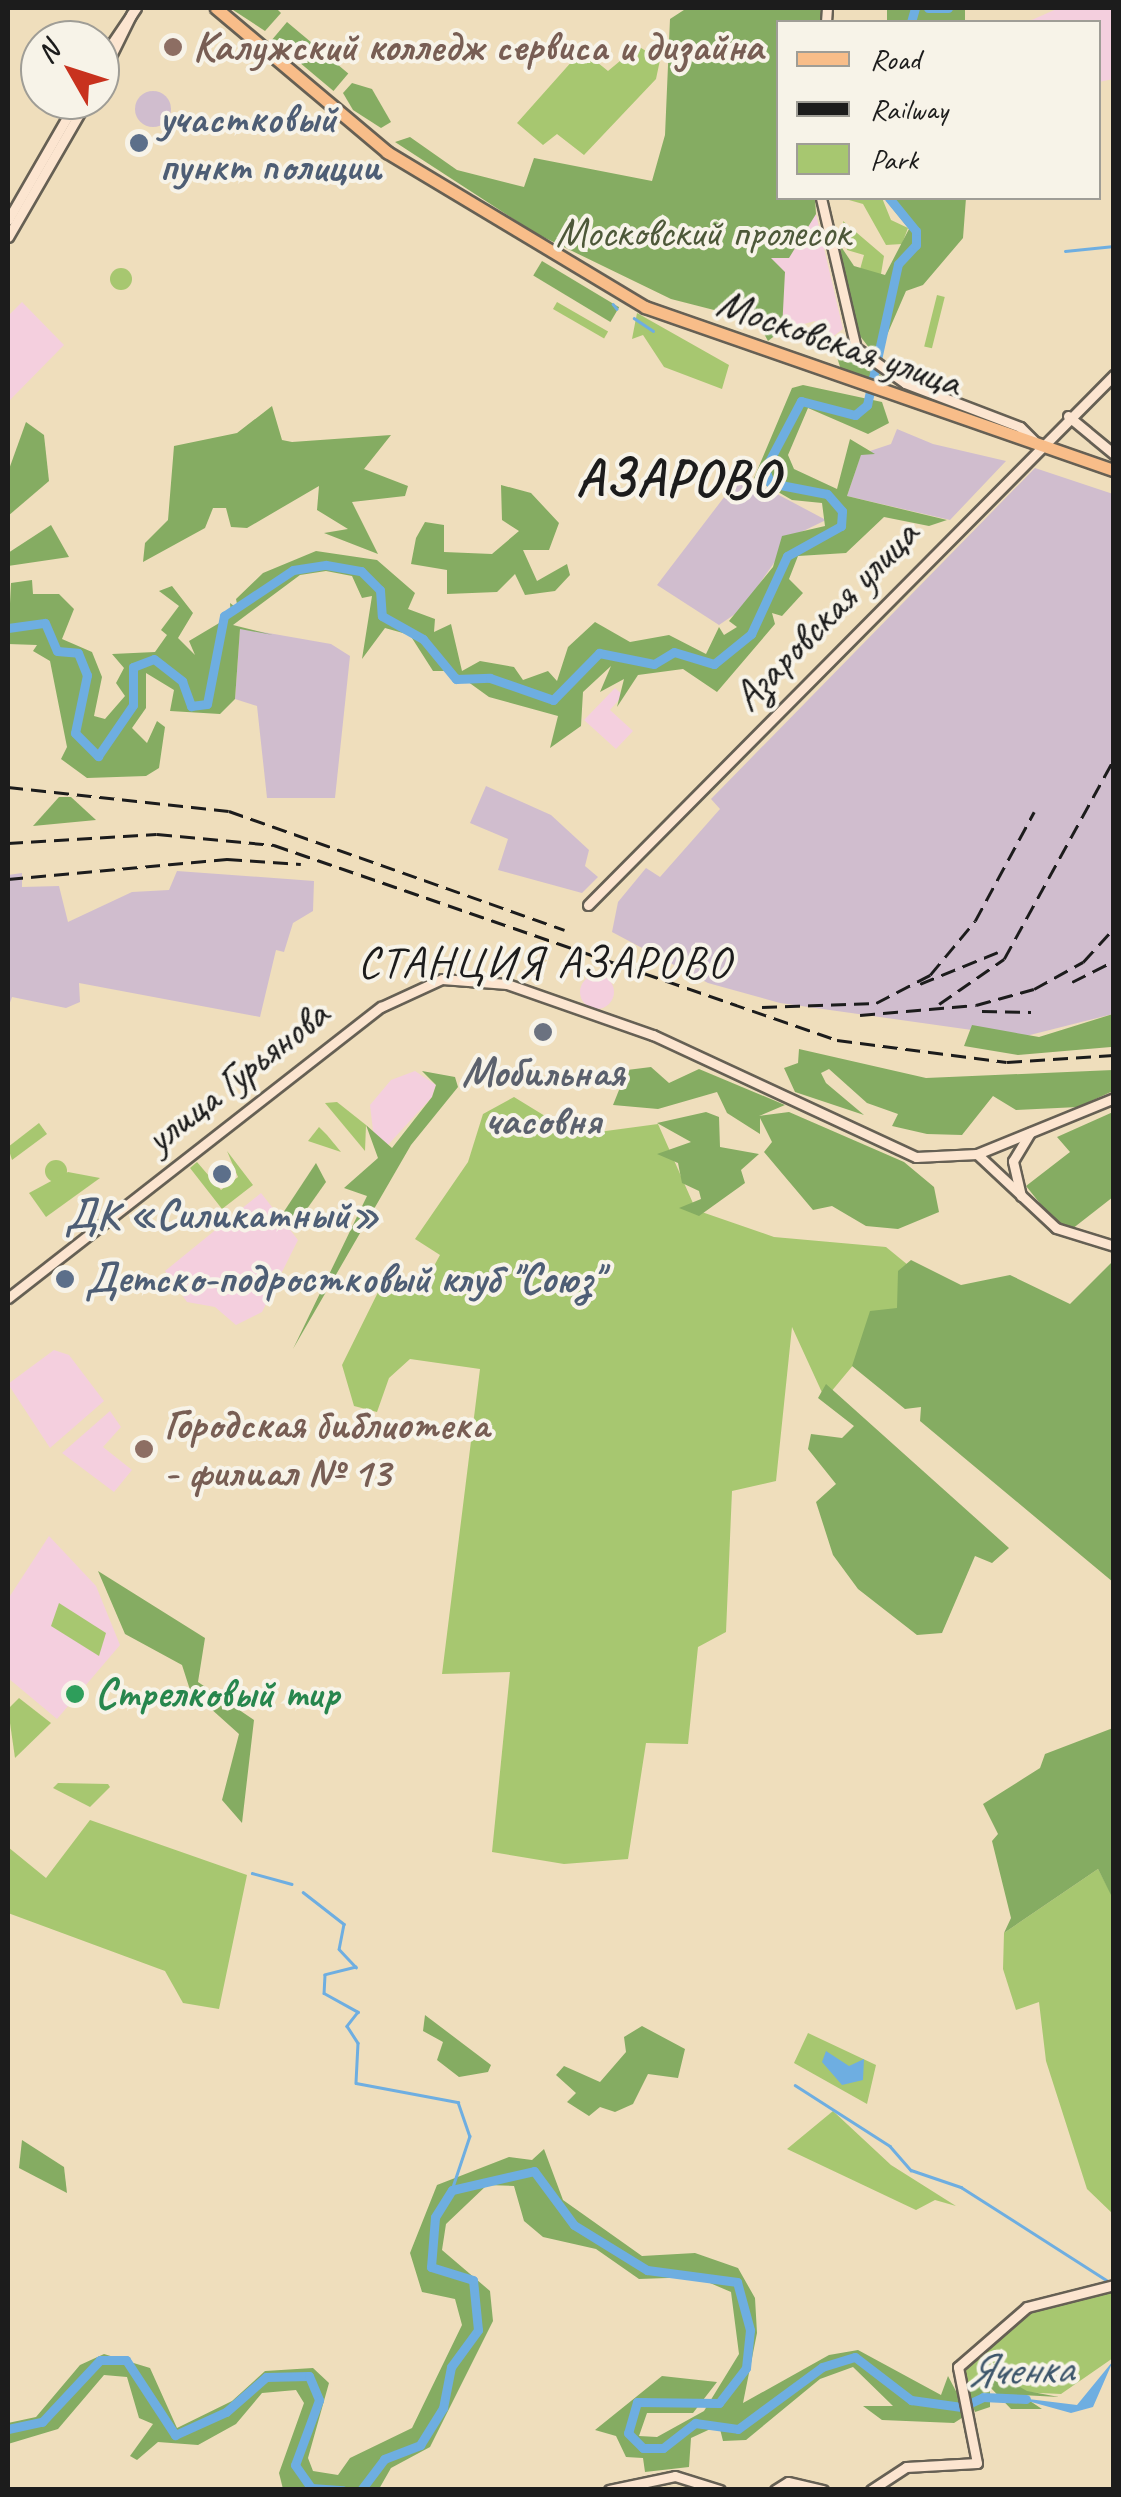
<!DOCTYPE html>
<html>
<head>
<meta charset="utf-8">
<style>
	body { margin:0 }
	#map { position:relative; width:1121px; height:2497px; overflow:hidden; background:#efdebc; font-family:Caveat,sans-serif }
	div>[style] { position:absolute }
	.built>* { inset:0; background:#f4cfde }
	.round { border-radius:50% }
	.industrial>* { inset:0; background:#d0bdce }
	.green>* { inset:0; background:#a7c770; transform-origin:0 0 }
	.forest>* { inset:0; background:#85ac62; transform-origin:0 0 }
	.water>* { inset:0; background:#6eaee1 }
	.stream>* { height:2.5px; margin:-1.25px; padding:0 1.25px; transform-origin:1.25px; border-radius:1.25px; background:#6eaee1 }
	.river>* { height:9px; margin:-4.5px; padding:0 4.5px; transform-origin:4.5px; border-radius:4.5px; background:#6eaee1 }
	.roads { filter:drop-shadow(2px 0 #666054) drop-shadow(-2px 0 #666054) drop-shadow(0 2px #666054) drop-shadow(0 -2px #666054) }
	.secondary>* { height:9px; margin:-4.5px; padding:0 4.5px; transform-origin:4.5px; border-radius:4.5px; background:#fce5d0 }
	.primary>* { height:11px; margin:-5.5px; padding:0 5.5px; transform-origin:5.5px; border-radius:5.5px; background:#f8bd89 }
	.rail>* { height:2.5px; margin-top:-1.25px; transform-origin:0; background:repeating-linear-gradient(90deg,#1c1c1c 0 15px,transparent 0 23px) }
	.dots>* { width:28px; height:28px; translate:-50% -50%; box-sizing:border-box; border:5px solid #f7f3e8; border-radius:50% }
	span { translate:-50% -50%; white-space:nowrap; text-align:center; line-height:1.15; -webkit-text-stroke:8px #f7f3e8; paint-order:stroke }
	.education-label { font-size:42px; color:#785e54; font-weight:700 }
	.left { translate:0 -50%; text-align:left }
	.service-label { font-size:42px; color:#4e5e75; font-weight:700 }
	.park-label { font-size:42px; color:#4d5839 }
	.street-label { font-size:42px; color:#1c1c1c }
	.worship-label { font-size:42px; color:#5b616d; font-weight:700 }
	.leisure-label { font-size:42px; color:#27864d; font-weight:700 }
	.neighbourhood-label { font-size:45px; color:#1c1c1c; letter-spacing:2.5px }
	.water-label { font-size:45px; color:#3d566b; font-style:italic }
	.district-label { font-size:52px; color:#1c1c1c; font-weight:700; letter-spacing:2.5px }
	.frame { position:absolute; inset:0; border:10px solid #1c1c1c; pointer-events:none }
	.legend { position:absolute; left:776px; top:20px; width:325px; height:180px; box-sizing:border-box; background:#f7f3e8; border:2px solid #9f9d96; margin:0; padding:12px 18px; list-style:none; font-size:30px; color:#1c1c1c }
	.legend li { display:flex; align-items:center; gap:20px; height:50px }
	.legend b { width:50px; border:2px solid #9f9d96 }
	.north { position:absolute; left:20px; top:20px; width:100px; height:100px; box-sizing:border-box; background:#f7f3e8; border:2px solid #9f9d96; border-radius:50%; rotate:309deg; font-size:28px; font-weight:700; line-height:40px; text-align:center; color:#1c1c1c }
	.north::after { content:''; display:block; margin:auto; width:35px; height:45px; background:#c8321e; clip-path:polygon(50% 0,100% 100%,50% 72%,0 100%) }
</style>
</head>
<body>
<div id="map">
	<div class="built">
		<div style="clip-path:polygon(1059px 8px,1113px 8px,1113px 79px,1099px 82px,1098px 22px,1027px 22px)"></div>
		<div style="clip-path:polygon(816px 214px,843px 329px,827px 341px,815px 321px,782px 330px,770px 257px,800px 239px)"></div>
		<div style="clip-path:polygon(22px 302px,64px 345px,8px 402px,8px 316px)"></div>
		<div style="clip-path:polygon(615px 688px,623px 695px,610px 710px,633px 731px,616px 749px,584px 720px)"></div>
		<div class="round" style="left:580px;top:975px;width:34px;height:34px"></div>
		<div style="clip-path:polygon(415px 1071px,436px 1085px,432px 1097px,386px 1147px,374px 1139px,370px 1105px,391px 1080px)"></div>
		<div style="clip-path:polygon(261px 1193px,298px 1240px,262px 1312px,236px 1325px,215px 1307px,187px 1302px,165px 1271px)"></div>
		<div style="clip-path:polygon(54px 1350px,69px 1355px,104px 1401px,50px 1448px,8px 1384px)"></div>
		<div style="clip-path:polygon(110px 1411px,121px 1427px,103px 1447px,132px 1470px,114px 1492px,62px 1453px)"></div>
		<div style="clip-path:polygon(49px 1536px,96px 1586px,120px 1645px,57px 1719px,8px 1678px,8px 1599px)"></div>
	</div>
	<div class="industrial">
		<div class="round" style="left:135px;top:91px;width:36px;height:36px"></div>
		<div style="clip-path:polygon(897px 429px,933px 444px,1006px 461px,950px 520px,847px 496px,861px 454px,891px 444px)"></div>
		<div style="clip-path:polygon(1035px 468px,1113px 494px,1113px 1014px,1022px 1037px,780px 1003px,708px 983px,612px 932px,618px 902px,646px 868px,660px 877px,720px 809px,711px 799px)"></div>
		<div style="clip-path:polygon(741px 475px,826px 520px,793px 536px,741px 610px,719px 625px,657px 585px)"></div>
		<div style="clip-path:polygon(240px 628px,331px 644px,350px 656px,335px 798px,267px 798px,257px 706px,235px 699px)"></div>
		<div style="clip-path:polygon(486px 786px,551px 815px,589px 850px,585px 866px,598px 877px,582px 893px,498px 870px,508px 839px,470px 823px)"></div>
		<div style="clip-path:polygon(177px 871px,314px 881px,313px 911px,293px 923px,284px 952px,276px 950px,260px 1017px,79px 983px,80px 1002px,66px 1008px,12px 997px,8px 1008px,8px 875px,22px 873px,22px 887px,59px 886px,68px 922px,132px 892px,169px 890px)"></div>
	</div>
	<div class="green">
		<div style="clip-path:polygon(638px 46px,660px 60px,656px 79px,584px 155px,557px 134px,543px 145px,517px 123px,582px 50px,608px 71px)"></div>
		<div style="clip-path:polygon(842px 198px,882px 198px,891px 220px,908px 228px,902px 244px,886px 245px,863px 204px)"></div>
		<div style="clip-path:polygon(843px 221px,884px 256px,880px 280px,859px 273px,864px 255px,847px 250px)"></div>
		<div class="round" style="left:110px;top:268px;width:22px;height:22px"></div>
		<div style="left:937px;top:295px;width:8px;height:53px;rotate:14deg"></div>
		<div style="left:557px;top:302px;width:59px;height:8px;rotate:30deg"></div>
		<div style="clip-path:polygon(637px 313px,729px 365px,722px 389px,664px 367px,643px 335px,632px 339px)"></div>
		<div style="clip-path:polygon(514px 1097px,576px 1135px,658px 1124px,696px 1210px,774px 1237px,886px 1247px,925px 1279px,825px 1399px,792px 1327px,776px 1481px,732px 1491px,726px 1632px,698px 1647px,688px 1744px,646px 1743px,628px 1859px,564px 1864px,492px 1852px,510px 1672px,442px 1674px,480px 1369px,410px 1359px,389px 1378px,377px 1412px,354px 1406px,342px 1365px,387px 1274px,423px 1286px,440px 1255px,415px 1239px,468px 1162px,483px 1114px)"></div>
		<div style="clip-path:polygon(337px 1102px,366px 1125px,365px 1151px,325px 1103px)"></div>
		<div style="clip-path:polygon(39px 1123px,47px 1134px,12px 1160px,8px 1147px)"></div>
		<div style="clip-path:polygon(319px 1127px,327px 1135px,341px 1152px,308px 1141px)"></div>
		<div style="clip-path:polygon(227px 1151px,253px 1185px,222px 1209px,190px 1168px,197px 1162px,221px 1190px,238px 1177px)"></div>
		<div class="round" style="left:45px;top:1160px;width:22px;height:22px"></div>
		<div style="clip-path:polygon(68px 1172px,100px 1178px,46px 1217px,29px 1193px)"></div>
		<div style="clip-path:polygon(59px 1603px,106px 1633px,99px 1656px,51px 1626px)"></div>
		<div style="clip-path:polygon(19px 1698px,51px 1723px,15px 1758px,8px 1709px)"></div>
		<div style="clip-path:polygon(58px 1783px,108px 1784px,110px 1787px,90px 1807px,53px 1788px)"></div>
		<div style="clip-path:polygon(90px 1820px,247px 1875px,219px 2009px,183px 2003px,165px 1971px,8px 1913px,8px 1847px,46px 1878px)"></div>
		<div style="clip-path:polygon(1098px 1869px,1114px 1899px,1113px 2214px,1087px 2189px,1046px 2061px,1039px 2002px,1016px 2010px,1003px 1969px,1004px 1933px)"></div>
		<div style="clip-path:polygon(808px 2033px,876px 2065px,867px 2104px,794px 2063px)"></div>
		<div style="clip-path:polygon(833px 2111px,891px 2165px,956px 2206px,935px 2200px,916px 2210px,787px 2149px)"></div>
		<div style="clip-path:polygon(1113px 2290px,1113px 2358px,1061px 2394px,1019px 2392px,1004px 2371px,959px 2385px,958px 2372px,1027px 2311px)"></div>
	</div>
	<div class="forest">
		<div style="clip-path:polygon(230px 8px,276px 8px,281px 13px,265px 31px)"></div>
		<div style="clip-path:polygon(687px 8px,821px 8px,820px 22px,778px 22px,778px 198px,815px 198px,816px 214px,789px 258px,771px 258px,785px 272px,782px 330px,768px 341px,757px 321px,671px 299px,535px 233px,395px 142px,410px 137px,457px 170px,524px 187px,534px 158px,652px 181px,665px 135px,670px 19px)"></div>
		<div style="left:887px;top:8px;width:78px;height:14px"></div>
		<div style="left:287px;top:22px;width:80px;height:23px;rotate:40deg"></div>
		<div style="clip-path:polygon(352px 83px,372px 89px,391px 122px,381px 128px,353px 110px,343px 93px)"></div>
		<div style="clip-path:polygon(884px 198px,966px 198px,963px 238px,923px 285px,906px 291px,877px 358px,850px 323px,840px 245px,854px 266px,885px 275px,909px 229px)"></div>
		<div style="left:542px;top:261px;width:90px;height:17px;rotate:31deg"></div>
		<div style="clip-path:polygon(848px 350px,884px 378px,888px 386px,841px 370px,836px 354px)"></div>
		<div style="clip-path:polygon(803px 385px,882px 402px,889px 423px,868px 434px,808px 408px,788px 455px,794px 469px,837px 489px,850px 439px,875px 454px,861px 455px,847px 496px,947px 520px,929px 526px,884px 517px,846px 553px,798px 556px,789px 579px,803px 593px,782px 616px,772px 613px,775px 624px,717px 692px,683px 669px,638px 675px,617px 707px,624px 679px,600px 692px,611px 666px,583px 692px,581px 726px,550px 748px,558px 716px,489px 697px,453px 671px,433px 671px,410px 635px,385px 628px,362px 659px,372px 596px,362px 598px,352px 576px,326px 571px,300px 575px,233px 625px,273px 635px,240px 629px,235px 699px,220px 714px,170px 711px,174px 690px,146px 673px,146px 708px,132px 728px,147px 743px,157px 721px,165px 727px,159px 768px,146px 776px,87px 778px,61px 759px,67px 747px,50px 661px,33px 651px,37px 645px,8px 644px,11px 583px,32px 580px,33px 594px,59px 594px,74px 609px,62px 639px,92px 652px,102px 677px,94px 716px,105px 719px,125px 696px,116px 683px,124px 668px,112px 654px,155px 652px,167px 635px,161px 630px,179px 606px,159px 591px,172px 586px,193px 613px,178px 638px,195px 655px,189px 641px,231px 616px,230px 603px,238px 609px,236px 599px,263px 573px,316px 551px,377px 560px,415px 593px,408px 609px,435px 619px,434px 632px,451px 624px,462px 671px,480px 661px,514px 667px,523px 680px,548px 671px,557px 681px,568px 647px,595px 622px,630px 642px,669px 635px,706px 654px,719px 627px,724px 635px,737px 627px,729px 621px,773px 567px,782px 536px,825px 526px,822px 503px,792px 500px,754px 478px,792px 388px)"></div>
		<div style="clip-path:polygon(272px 406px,282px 440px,292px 442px,391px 435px,364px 469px,408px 486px,405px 496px,352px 502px,378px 554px,324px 533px,348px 529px,317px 510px,319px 486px,247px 528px,231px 527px,226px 508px,213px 508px,205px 528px,143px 562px,145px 543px,168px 520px,174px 446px,237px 433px)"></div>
		<div style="clip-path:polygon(26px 422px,44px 435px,49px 481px,8px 516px,8px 472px)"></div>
		<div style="clip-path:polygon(501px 485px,531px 493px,559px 523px,549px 550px,523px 550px,537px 581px,567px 564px,570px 575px,555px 591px,525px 595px,515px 574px,497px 592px,447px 594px,447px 570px,411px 564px,416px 538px,425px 522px,444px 525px,444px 552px,492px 554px,519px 531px,502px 520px)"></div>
		<div style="clip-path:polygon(51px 525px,69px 557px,8px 566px,8px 553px)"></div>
		<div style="clip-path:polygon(59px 797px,71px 797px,96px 820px,33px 826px)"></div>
		<div style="clip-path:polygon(1113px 1014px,1111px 1047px,1018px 1055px,964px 1046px,972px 1025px,1039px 1037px)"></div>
		<div style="clip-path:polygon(799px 1049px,926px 1078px,1113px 1070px,1113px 1091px,1078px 1107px,1016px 1110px,993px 1096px,962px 1135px,927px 1134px,892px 1126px,898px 1114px,867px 1103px,829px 1069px,821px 1073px,826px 1083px,864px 1115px,795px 1092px,784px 1068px,798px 1063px)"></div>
		<div style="clip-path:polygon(651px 1067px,669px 1083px,699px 1069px,785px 1105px,759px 1116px,789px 1112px,904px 1162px,934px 1187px,939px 1212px,898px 1229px,866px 1226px,832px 1206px,813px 1210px,764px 1152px,772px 1142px,760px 1118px,760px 1134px,727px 1113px,717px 1092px,658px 1109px,613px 1105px,627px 1070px)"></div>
		<div style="clip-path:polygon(422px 1071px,455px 1077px,458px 1087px,411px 1145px,293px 1349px,367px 1196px,344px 1188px,378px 1158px,366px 1125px,392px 1148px,432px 1097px,436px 1085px)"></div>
		<div style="clip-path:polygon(706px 1112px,719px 1117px,720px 1147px,759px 1154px,741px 1170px,745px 1183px,699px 1216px,679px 1208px,701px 1199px,699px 1191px,682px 1183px,678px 1163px,657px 1154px,691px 1142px,657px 1123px)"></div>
		<div style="clip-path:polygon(1113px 1112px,1113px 1197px,1072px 1229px,1055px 1222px,1026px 1186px,1070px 1152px,1057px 1137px)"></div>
		<div style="clip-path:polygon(316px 1163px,326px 1182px,297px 1223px,283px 1213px)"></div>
		<div style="clip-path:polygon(911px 1260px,961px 1285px,1010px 1275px,1070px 1304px,1113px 1261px,1113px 1582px,920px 1421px,921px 1407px,905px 1409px,852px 1366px,870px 1311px,897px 1308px,898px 1271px)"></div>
		<div style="clip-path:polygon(826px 1384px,1009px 1548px,992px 1563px,975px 1556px,942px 1633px,917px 1635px,858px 1589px,833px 1555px,816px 1502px,836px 1484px,808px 1449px,811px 1434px,842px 1438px,854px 1426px,818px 1398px)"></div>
		<div style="clip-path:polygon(98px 1571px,205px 1638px,198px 1682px,254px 1720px,242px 1823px,222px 1800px,239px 1734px,190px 1690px,182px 1665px,125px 1634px)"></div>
		<div style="clip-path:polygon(1113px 1728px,1113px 1899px,1098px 1869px,1004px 1933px,1011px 1918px,992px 1841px,998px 1834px,983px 1804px,1040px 1768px,1045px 1754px)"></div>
		<div style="clip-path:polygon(425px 2015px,491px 2065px,488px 2072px,459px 2077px,437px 2060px,443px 2042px,423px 2031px)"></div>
		<div style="clip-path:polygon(642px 2026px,685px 2049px,678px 2078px,648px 2074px,633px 2104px,615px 2112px,600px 2107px,589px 2116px,567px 2102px,576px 2093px,556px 2075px,564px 2066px,600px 2082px,626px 2052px,624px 2037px)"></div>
		<div style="clip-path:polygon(22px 2140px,64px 2167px,67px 2193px,19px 2168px)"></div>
		<div style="clip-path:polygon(544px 2149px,563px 2200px,642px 2256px,695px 2253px,738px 2268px,755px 2298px,757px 2333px,743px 2403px,829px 2355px,858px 2350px,941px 2395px,948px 2376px,968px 2414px,954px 2423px,882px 2420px,863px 2406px,893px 2406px,853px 2367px,820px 2379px,746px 2440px,723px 2441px,719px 2425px,691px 2438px,689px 2467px,645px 2472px,643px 2458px,626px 2457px,616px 2436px,595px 2430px,662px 2376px,717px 2382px,693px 2413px,647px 2413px,639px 2436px,657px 2437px,704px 2411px,739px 2354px,731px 2292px,696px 2277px,639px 2279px,596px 2249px,543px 2237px,524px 2221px,514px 2186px,487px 2185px,446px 2224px,442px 2250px,490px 2291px,493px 2321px,430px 2447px,391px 2468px,379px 2489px,283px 2489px,279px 2473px,304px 2403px,296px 2390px,262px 2393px,236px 2424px,198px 2445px,158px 2442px,137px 2460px,130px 2456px,153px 2424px,139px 2418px,127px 2377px,104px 2375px,58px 2429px,8px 2444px,8px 2423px,36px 2417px,80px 2365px,104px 2354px,150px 2368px,177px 2428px,232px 2401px,265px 2371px,313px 2368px,329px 2383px,308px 2458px,313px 2471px,338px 2475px,350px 2458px,412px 2428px,462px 2325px,455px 2299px,422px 2292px,410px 2253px,437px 2185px,509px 2157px,532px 2160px)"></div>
		<div style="clip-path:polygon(994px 2372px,1027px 2391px,1059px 2397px,1021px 2395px,1042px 2409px,1011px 2409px,990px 2387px,990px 2407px,975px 2412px,965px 2386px)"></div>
	</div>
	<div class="water">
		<div style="clip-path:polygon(826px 2051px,849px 2066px,864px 2059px,863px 2080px,842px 2085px,822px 2062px)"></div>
		<div style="clip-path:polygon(1113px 2361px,1093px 2407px,1071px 2413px,1013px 2397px,1077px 2405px)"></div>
	</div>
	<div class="stream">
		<div style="left:1065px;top:251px;width:49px;rotate:-5.8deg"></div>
		<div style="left:613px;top:304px;width:6px;rotate:51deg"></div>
		<div style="left:634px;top:318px;width:23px;rotate:34deg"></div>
		<div style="left:252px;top:1873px;width:41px;rotate:15.4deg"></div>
		<div style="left:303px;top:1892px;width:52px;rotate:38deg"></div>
		<div style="left:344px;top:1924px;width:25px;rotate:101deg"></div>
		<div style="left:339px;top:1949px;width:25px;rotate:47deg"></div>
		<div style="left:356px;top:1967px;width:32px;rotate:166deg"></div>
		<div style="left:325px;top:1975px;width:18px;rotate:93deg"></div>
		<div style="left:324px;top:1993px;width:39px;rotate:29deg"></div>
		<div style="left:358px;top:2012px;width:18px;rotate:128deg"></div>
		<div style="left:347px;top:2026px;width:20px;rotate:57deg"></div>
		<div style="left:358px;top:2043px;width:40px;rotate:92.9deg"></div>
		<div style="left:356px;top:2083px;width:104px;rotate:10.6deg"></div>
		<div style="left:458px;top:2102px;width:36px;rotate:71deg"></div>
		<div style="left:470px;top:2136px;width:57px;rotate:108.4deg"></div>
		<div style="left:795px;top:2085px;width:113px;rotate:32.7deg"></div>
		<div style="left:890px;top:2146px;width:32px;rotate:49deg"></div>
		<div style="left:911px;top:2170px;width:53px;rotate:18.8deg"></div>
		<div style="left:961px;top:2187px;width:174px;rotate:32.6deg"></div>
	</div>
	<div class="river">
		<div style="left:928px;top:8px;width:20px"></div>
		<div style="left:911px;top:22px;width:15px;rotate:-74deg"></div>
		<div style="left:8px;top:628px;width:37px;rotate:-8deg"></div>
		<div style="left:45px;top:623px;width:30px;rotate:67deg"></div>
		<div style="left:57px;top:651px;width:21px;rotate:5deg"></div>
		<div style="left:78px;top:653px;width:24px;rotate:68deg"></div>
		<div style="left:87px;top:675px;width:59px;rotate:101.7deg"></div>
		<div style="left:75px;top:733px;width:33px;rotate:45deg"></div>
		<div style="left:98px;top:756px;width:62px;rotate:-55.5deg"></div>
		<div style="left:133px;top:705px;width:38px;rotate:-90deg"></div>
		<div style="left:133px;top:667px;width:22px;rotate:-21deg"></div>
		<div style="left:154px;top:659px;width:36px;rotate:38deg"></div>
		<div style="left:182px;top:681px;width:27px;rotate:70deg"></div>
		<div style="left:191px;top:706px;width:16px;rotate:-7deg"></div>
		<div style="left:207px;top:704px;width:90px;rotate:-79.1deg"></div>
		<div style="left:224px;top:616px;width:83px;rotate:-33.7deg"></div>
		<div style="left:293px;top:570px;width:33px;rotate:-9deg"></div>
		<div style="left:326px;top:565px;width:36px;rotate:10deg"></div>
		<div style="left:361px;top:571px;width:27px;rotate:45deg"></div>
		<div style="left:380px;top:590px;width:26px;rotate:86deg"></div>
		<div style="left:382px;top:616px;width:47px;rotate:29.3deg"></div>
		<div style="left:423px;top:639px;width:52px;rotate:50.5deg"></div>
		<div style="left:456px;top:679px;width:34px;rotate:-2deg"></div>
		<div style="left:490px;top:678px;width:67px;rotate:19.2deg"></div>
		<div style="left:553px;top:700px;width:66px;rotate:-45.6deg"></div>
		<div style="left:599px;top:653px;width:56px;rotate:11.3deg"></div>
		<div style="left:654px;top:664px;width:23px;rotate:-31deg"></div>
		<div style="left:674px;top:652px;width:42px;rotate:16.7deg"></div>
		<div style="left:714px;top:664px;width:48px;rotate:-39deg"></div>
		<div style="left:751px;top:634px;width:86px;rotate:-65.2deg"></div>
		<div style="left:787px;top:556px;width:62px;rotate:-29.1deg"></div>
		<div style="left:841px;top:526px;width:15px;rotate:-86deg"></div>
		<div style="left:842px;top:511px;width:23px;rotate:-131deg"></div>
		<div style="left:827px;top:494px;width:58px;rotate:-169.1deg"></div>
		<div style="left:770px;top:483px;width:15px;rotate:-110deg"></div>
		<div style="left:765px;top:469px;width:77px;rotate:-62.1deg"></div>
		<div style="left:801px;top:401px;width:56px;rotate:14.5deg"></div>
		<div style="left:855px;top:415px;width:16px;rotate:-40deg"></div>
		<div style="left:867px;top:405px;width:144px;rotate:-77.6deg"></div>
		<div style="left:898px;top:264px;width:26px;rotate:-47deg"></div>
		<div style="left:916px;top:245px;width:14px;rotate:-90deg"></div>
		<div style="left:916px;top:231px;width:43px;rotate:-129.3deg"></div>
		<div style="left:8px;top:2429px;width:35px;rotate:-12deg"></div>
		<div style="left:42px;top:2422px;width:85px;rotate:-46.9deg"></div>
		<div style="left:100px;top:2360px;width:26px"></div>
		<div style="left:126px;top:2360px;width:90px;rotate:56.8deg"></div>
		<div style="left:175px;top:2435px;width:56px;rotate:-24.3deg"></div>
		<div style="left:226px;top:2412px;width:53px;rotate:-41.2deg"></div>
		<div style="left:266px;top:2377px;width:43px;rotate:-1.3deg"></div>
		<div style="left:309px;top:2376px;width:26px;rotate:67deg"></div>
		<div style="left:319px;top:2400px;width:69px;rotate:110.3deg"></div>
		<div style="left:295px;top:2465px;width:28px;rotate:55deg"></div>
		<div style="left:311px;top:2488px;width:32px;rotate:4deg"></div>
		<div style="left:361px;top:2490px;width:39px;rotate:-53deg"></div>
		<div style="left:384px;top:2459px;width:39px;rotate:-21deg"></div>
		<div style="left:420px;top:2445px;width:44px;rotate:-58.1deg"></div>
		<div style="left:443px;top:2408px;width:42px;rotate:-79deg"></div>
		<div style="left:451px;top:2367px;width:46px;rotate:-53.9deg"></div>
		<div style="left:478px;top:2330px;width:50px;rotate:-95.7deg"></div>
		<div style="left:473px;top:2280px;width:44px;rotate:-162.8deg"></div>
		<div style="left:431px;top:2267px;width:50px;rotate:-85.4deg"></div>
		<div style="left:435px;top:2217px;width:32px;rotate:-58deg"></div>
		<div style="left:452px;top:2190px;width:84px;rotate:-13deg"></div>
		<div style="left:534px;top:2171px;width:67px;rotate:53.5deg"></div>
		<div style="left:574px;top:2225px;width:86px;rotate:31.7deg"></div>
		<div style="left:647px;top:2270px;width:91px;rotate:7.6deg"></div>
		<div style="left:737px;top:2282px;width:50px;rotate:74.8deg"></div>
		<div style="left:750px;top:2330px;width:38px;rotate:96deg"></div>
		<div style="left:746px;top:2368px;width:44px;rotate:127.6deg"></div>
		<div style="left:719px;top:2403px;width:82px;rotate:-179.3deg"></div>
		<div style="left:637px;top:2402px;width:32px;rotate:106deg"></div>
		<div style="left:628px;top:2433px;width:21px;rotate:45deg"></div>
		<div style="left:643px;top:2448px;width:20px"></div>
		<div style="left:663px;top:2448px;width:41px;rotate:-38deg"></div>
		<div style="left:695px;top:2423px;width:43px;rotate:7.9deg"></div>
		<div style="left:738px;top:2429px;width:104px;rotate:-36.4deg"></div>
		<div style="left:822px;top:2367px;width:34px;rotate:-17deg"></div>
		<div style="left:855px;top:2357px;width:71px;rotate:37.5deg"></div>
		<div style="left:911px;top:2400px;width:51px;rotate:7.8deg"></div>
		<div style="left:962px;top:2407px;width:23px;rotate:-25deg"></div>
		<div style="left:983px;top:2397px;width:43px;rotate:2.7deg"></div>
	</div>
	<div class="roads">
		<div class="secondary">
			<div style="left:826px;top:22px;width:14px;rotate:-86deg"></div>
			<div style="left:100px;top:61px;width:64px;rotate:-55.8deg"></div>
			<div style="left:100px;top:78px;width:72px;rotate:-63.8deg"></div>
			<div style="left:821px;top:198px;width:154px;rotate:76.9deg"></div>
			<div style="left:856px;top:348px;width:60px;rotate:35.5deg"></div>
			<div style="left:905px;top:383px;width:123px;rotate:20.9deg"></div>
			<div style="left:1020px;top:427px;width:23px;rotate:45deg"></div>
			<div style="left:8px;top:220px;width:138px;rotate:-60.1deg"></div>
			<div style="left:8px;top:237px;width:158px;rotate:-60deg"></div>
			<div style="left:1068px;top:416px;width:60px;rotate:39.6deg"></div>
			<div style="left:588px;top:905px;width:747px;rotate:-45.22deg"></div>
			<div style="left:977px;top:1154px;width:108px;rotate:43.1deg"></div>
			<div style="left:1056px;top:1228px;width:61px;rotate:17.2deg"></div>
			<div style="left:1021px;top:1196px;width:36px;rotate:-103deg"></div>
			<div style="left:1013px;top:1161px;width:33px;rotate:-59deg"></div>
			<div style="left:8px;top:1298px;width:473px;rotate:-38deg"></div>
			<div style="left:381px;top:1007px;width:67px;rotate:-24.7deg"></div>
			<div style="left:442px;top:979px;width:65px;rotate:4.4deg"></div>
			<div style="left:507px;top:984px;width:155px;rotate:19.3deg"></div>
			<div style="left:653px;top:1035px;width:290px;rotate:24.9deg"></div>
			<div style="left:916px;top:1157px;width:61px;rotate:-2.8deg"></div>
			<div style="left:977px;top:1154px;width:148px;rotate:-22.2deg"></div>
			<div style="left:609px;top:2490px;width:67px;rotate:-12deg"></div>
			<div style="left:675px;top:2476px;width:47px;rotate:17.3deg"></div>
			<div style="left:775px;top:2490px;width:15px;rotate:-32deg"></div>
			<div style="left:788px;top:2482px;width:36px;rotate:13deg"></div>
			<div style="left:871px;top:2490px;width:42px;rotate:-33.3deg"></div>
			<div style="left:906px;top:2467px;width:71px;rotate:-3.2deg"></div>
			<div style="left:977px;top:2463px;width:98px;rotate:-101.2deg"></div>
			<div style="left:958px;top:2367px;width:91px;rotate:-41deg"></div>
			<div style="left:1027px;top:2307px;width:90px;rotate:-14.2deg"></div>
		</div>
		<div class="primary">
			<div style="left:216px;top:8px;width:224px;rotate:40.1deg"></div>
			<div style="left:387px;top:152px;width:301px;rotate:31deg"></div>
			<div style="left:645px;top:307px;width:497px;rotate:19.2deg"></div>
		</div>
	</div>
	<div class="rail">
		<div style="left:8px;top:787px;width:222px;rotate:6.2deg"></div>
		<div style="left:229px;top:811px;width:356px;rotate:19.5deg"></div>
		<div style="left:8px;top:843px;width:149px;rotate:-3.5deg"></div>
		<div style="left:157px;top:834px;width:118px;rotate:5.4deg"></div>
		<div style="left:274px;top:845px;width:596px;rotate:19.1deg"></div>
		<div style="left:837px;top:1040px;width:171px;rotate:7.4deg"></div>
		<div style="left:1007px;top:1062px;width:107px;rotate:-3.7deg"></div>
		<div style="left:8px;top:879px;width:220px;rotate:-5.2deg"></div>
		<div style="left:227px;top:859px;width:74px;rotate:3.9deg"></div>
		<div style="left:1072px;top:982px;width:47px;rotate:-26.6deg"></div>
		<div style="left:920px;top:984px;width:84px;rotate:-22.3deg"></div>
		<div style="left:939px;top:1004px;width:79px;rotate:-34.7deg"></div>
		<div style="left:1004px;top:959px;width:228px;rotate:-61.2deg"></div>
		<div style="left:762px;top:1007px;width:114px;rotate:-2deg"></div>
		<div style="left:876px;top:1003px;width:61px;rotate:-27.4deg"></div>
		<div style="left:930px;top:975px;width:70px;rotate:-50.2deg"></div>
		<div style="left:975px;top:921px;width:124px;rotate:-61.6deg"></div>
		<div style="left:982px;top:1011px;width:49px;rotate:1.2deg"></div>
		<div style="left:860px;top:1015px;width:116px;rotate:-4.9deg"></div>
		<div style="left:976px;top:1005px;width:60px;rotate:-15.4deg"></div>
		<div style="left:1034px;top:989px;width:56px;rotate:-28.9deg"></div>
		<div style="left:1083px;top:962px;width:46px;rotate:-47.6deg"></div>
	</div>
	<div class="dots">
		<div style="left:173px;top:47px;background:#8d6e63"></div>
		<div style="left:139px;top:143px;background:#5c6f8a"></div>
		<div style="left:543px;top:1032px;background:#6b7280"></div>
		<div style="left:222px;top:1174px;background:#5c6f8a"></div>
		<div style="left:65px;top:1279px;background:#5c6f8a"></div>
		<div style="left:144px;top:1449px;background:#8d6e63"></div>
		<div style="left:75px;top:1694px;background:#2e9e5b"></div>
	</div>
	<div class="education-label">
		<span class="left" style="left:193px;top:47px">Калужский колледж сервиса и дизайна</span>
		<span class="left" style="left:164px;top:1449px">Городская библиотека<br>- филиал № 13</span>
	</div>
	<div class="service-label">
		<span class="left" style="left:159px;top:143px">участковый<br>пункт полиции</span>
		<span style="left:222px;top:1215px">ДК «Силикатный»</span>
		<span class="left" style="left:85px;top:1279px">Детско-подростковый клуб "Союз"</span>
	</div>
	<div class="park-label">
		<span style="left:703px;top:233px">Московский пролесок</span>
	</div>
	<div class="street-label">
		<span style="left:839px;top:343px;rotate:19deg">Московская улица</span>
		<span style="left:826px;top:616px;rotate:-46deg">Азаровская улица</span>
		<span style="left:237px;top:1077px;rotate:-38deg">улица Гурьянова</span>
	</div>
	<div class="worship-label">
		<span style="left:543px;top:1097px">Мобильная<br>часовня</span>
	</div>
	<div class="leisure-label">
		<span class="left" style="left:95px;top:1694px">Стрелковый тир</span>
	</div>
	<div class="neighbourhood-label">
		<span style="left:545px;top:963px">СТАНЦИЯ АЗАРОВО</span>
	</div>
	<div class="water-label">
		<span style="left:1019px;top:2370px;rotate:-2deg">Яченка</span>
	</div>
	<div class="district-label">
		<span style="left:678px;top:479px">АЗАРОВО</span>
	</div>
	<div class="frame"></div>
	<ul class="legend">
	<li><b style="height:12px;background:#f8bd89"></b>Road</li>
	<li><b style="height:12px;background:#1c1c1c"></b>Railway</li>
	<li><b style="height:28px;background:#a7c770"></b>Park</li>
	</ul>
	<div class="north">N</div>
</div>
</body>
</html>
